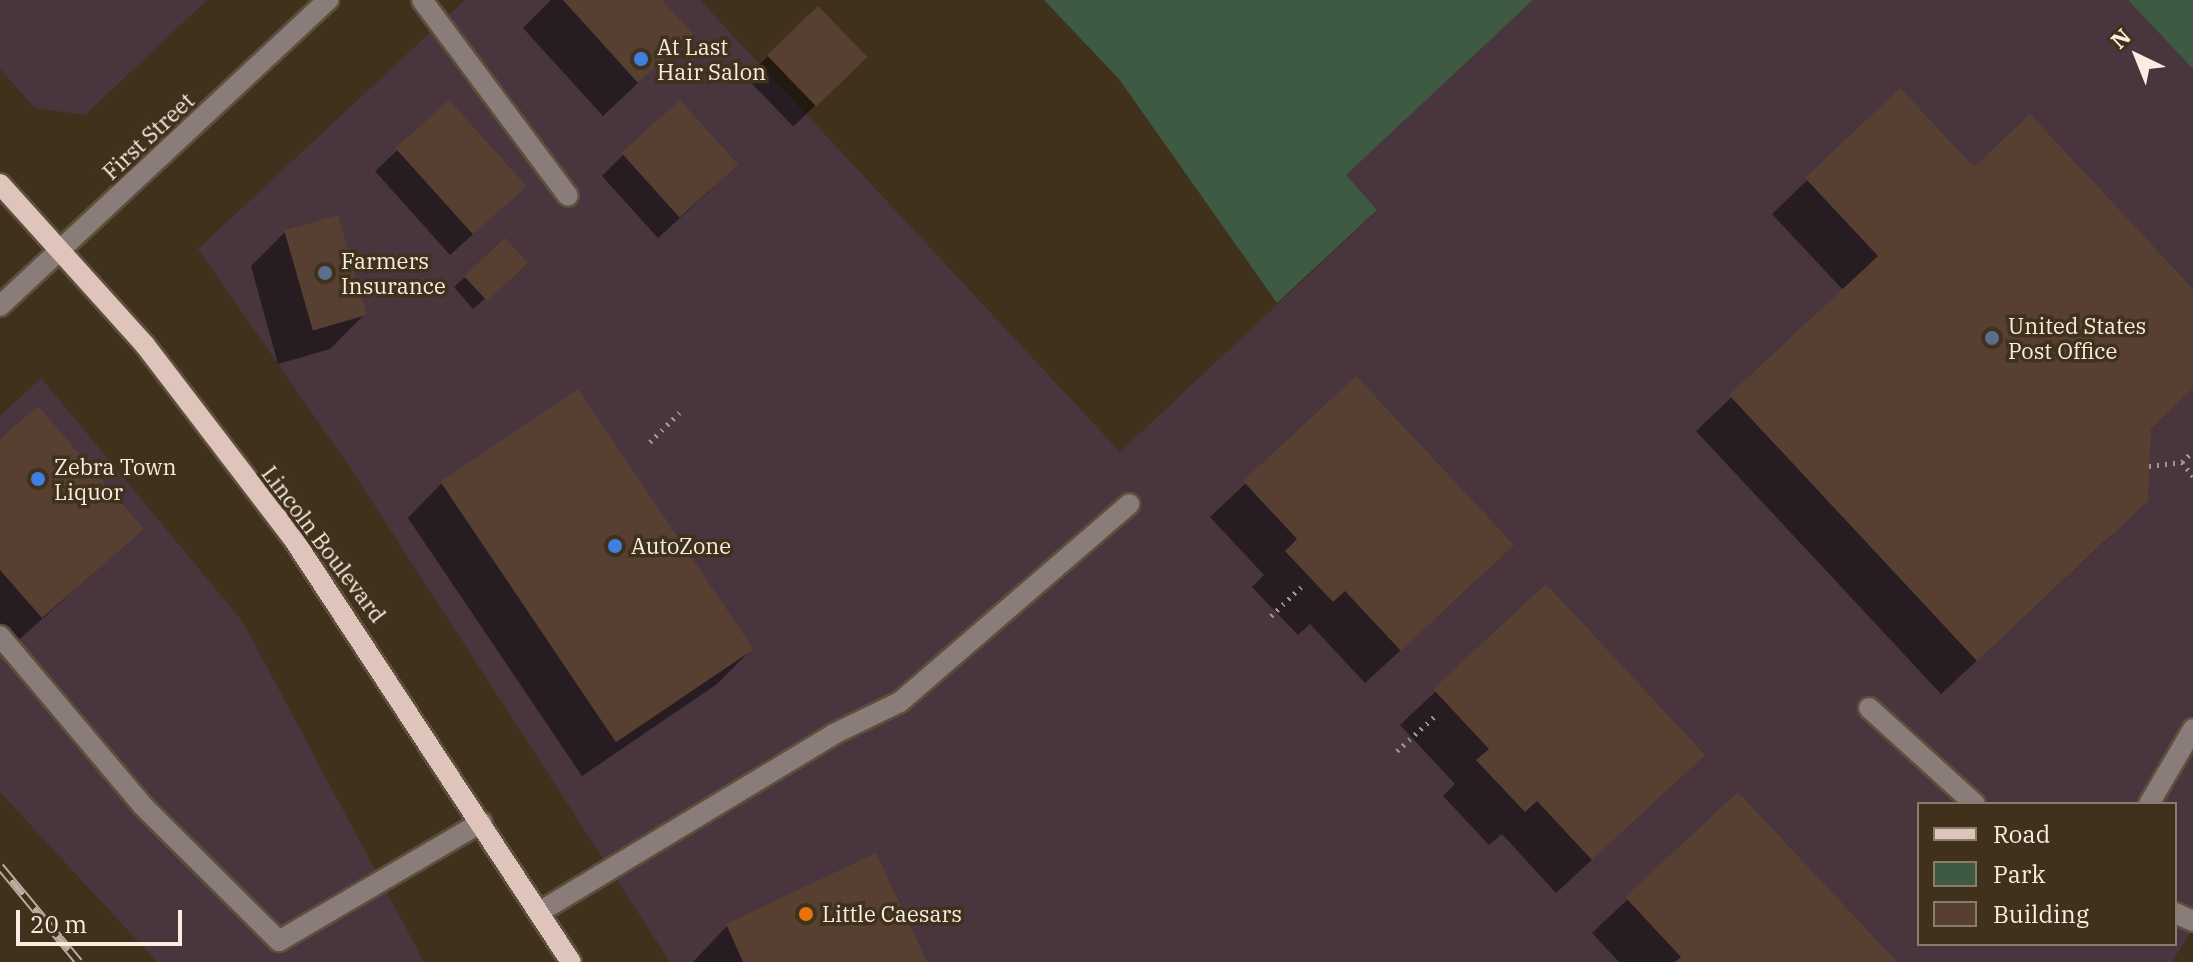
<!DOCTYPE html>
<html>
<head>
<meta charset="utf-8">
<style>
	body { margin:0 }
	#map { position:relative; width:2193px; height:962px; overflow:hidden; background:#40311d; font-family:"IBM Plex Serif",serif }
	div>[style] { position:absolute }
	.commercial>* { inset:0; background:#48353e }
	.green>* { inset:0; background:#3e5a43 }
	.shadow>* { inset:0; background:#0007; transform-origin:0 0 }
	.building>* { inset:0; background:#574032; transform-origin:0 0 }
	.path>* { height:5px; margin-top:-2.5px; transform-origin:0; background:repeating-linear-gradient(90deg,#a39787 0 2px,transparent 0 8px) }
	.roads { filter:drop-shadow(2px 0 #5d4f3c) drop-shadow(-2px 0 #5d4f3c) drop-shadow(0 2px #5d4f3c) drop-shadow(0 -2px #5d4f3c) }
	.minor>* { height:20px; margin:-10px; padding:0 10px; transform-origin:10px; border-radius:10px; background:#8a7c78 }
	.major>* { height:20px; margin:-10px; padding:0 10px; transform-origin:10px; border-radius:10px; background:#dfc4bc }
	.rail>* { height:9px; margin-top:-4.5px; transform-origin:0; background:repeating-linear-gradient(90deg,#40311d 0 18px,#b9ae9f 0 36px); box-sizing:border-box; border-block:2px solid #b9ae9f }
	.dots>* { width:22px; height:22px; translate:-50% -50%; box-sizing:border-box; border:4px solid #40311d; border-radius:50% }
	span { translate:-50% -50%; white-space:nowrap; text-align:center; line-height:1.15; -webkit-text-stroke:7px #40311d; paint-order:stroke }
	.poi-label { font-size:22px; color:#f7ede1 }
	.left { translate:0 -50%; text-align:left }
	.street-label { font-size:22px; color:#f7ede1 }
	.legend { position:absolute; left:1917px; top:802px; width:260px; height:144px; box-sizing:border-box; background:#40311d; border:2px solid #897c6b; margin:0; padding:10px 14px; list-style:none; font-size:24px; color:#f7ede1 }
	.legend li { display:flex; align-items:center; gap:16px; height:40px }
	.legend b { width:40px; border:2px solid #897c6b }
	.north { position:absolute; left:2097px; top:16px; width:80px; height:80px; -webkit-text-stroke:6px #40311d; paint-order:stroke; rotate:317deg; font-size:22px; font-weight:700; line-height:32px; text-align:center; color:#f7ede1 }
	.north::after { content:''; display:block; margin:auto; width:28px; height:36px; background:#f7ede1; clip-path:polygon(50% 0,100% 100%,50% 72%,0 100%) }
	.scale { position:absolute; left:16px; top:910px; width:166px; height:36px; box-sizing:border-box; border:4px solid #f7ede1; border-top:0; padding-left:10px; font-size:24px; line-height:28px; white-space:nowrap; color:#f7ede1; -webkit-text-stroke:6px #40311d; paint-order:stroke }
</style>
</head>
<body>
<div id="map">
	<div class="commercial">
		<div style="clip-path:polygon(0 0,207px 0,85px 115px,35px 108px,0 69px)"></div>
		<div style="clip-path:polygon(evenodd,465px 0,700px 0,1120px 452px,1377px 211px,1345px 176px,1533px 0,2128px 0,2193px 69px,2193px 928px,2172px 962px,670px 962px,351px 469px,198px 249px,465px 0,1919px 804px,2175px 804px,2175px 944px,1919px 944px,1919px 804px)"></div>
		<div style="clip-path:polygon(41px 378px,243px 622px,424px 962px,157px 962px,0 792px,0 416px)"></div>
	</div>
	<div class="green">
		<div style="clip-path:polygon(1044px 0,1533px 0,1346px 175px,1377px 210px,1277px 303px,1119px 79px)"></div>
		<div style="clip-path:polygon(2128px 0,2193px 0,2193px 69px)"></div>
	</div>
	<div class="shadow">
		<div style="clip-path:polygon(551px 0,659px 0,690px 34px,603px 116px,523px 28px)"></div>
		<div style="left:818px;top:8px;width:68px;height:100px;rotate:46deg"></div>
		<div style="clip-path:polygon(1900px 91px,1974px 170px,2193px 292px,2193px 389px,2149px 431px,2111px 536px,1941px 694px,1696px 431px,1844px 291px,1772px 214px)"></div>
		<div style="clip-path:polygon(449px 103px,502px 208px,450px 255px,375px 171px)"></div>
		<div style="clip-path:polygon(623px 155px,715px 186px,658px 238px,602px 176px)"></div>
		<div style="clip-path:polygon(285px 232px,364px 315px,330px 349px,278px 364px,251px 266px)"></div>
		<div style="clip-path:polygon(505px 241px,514px 273px,473px 309px,454px 287px)"></div>
		<div style="clip-path:polygon(1356px 379px,1477px 580px,1365px 683px,1310px 624px,1298px 635px,1274px 610px,1252px 587px,1264px 575px,1210px 517px)"></div>
		<div style="clip-path:polygon(0 442px,142px 529px,12px 646px,0 632px)"></div>
		<div style="clip-path:polygon(442px 483px,752px 649px,717px 684px,582px 776px,408px 518px)"></div>
		<div style="clip-path:polygon(1546px 587px,1668px 789px,1556px 893px,1502px 834px,1489px 845px,1443px 796px,1455px 784px,1400px 725px)"></div>
		<div style="clip-path:polygon(1738px 795px,1895px 962px,1619px 962px,1592px 933px)"></div>
		<div style="clip-path:polygon(875px 856px,925px 962px,693px 962px,727px 926px)"></div>
	</div>
	<div class="building">
		<div style="clip-path:polygon(563px 0,662px 0,693px 34px,638px 83px)"></div>
		<div style="left:818px;top:6px;width:71px;height:71px;rotate:46deg"></div>
		<div style="clip-path:polygon(1900px 88px,1974px 167px,2030px 114px,2193px 289px,2193px 389px,2151px 429px,2148px 501px,1977px 661px,1729px 395px,1878px 256px,1805px 178px)"></div>
		<div style="left:449px;top:100px;width:116px;height:72px;rotate:48deg"></div>
		<div style="left:680px;top:100px;width:87px;height:79px;rotate:48deg"></div>
		<div style="left:338px;top:215px;width:104px;height:56px;rotate:74deg"></div>
		<div style="left:505px;top:238px;width:34px;height:56px;rotate:47deg"></div>
		<div style="clip-path:polygon(1356px 376px,1514px 545px,1401px 651px,1345px 591px,1333px 602px,1285px 551px,1297px 539px,1243px 481px)"></div>
		<div style="left:578px;top:389px;width:314px;height:166px;rotate:56deg"></div>
		<div style="clip-path:polygon(38px 406px,144px 529px,42px 618px,0 570px,0 439px)"></div>
		<div style="clip-path:polygon(1546px 584px,1705px 755px,1592px 860px,1537px 801px,1525px 812px,1476px 760px,1489px 749px,1433px 689px)"></div>
		<div style="clip-path:polygon(1738px 792px,1897px 962px,1675px 962px,1681px 957px,1625px 897px)"></div>
		<div style="clip-path:polygon(876px 853px,927px 962px,743px 962px,726px 924px)"></div>
	</div>
	<div class="path">
		<div style="left:650px;top:442px;width:44px;rotate:-45deg"></div>
		<div style="left:2182px;top:462px;width:16px;rotate:-45deg"></div>
		<div style="left:2149px;top:466px;width:33px;rotate:-7deg"></div>
		<div style="left:2182px;top:462px;width:18px;rotate:52deg"></div>
		<div style="left:1271px;top:616px;width:42px;rotate:-44deg"></div>
		<div style="left:1397px;top:751px;width:50px;rotate:-42.6deg"></div>
	</div>
	<div class="roads">
		<div class="minor">
			<div style="left:422px;top:0;width:244px;rotate:53.3deg"></div>
			<div style="left:0;top:306px;width:449px;rotate:-43deg"></div>
			<div style="left:0;top:636px;width:222px;rotate:49.9deg"></div>
			<div style="left:143px;top:806px;width:192px;rotate:44.8deg"></div>
			<div style="left:279px;top:941px;width:235px;rotate:-30.4deg"></div>
			<div style="left:1869px;top:708px;width:143px;rotate:42.2deg"></div>
			<div style="left:2149px;top:804px;width:87px;rotate:-59.6deg"></div>
			<div style="left:541px;top:911px;width:342px;rotate:-31.1deg"></div>
			<div style="left:834px;top:734px;width:73px;rotate:-25.9deg"></div>
			<div style="left:900px;top:702px;width:303px;rotate:-40.8deg"></div>
			<div style="left:2175px;top:913px;width:20px;rotate:24deg"></div>
		</div>
		<div class="major">
			<div style="left:0;top:184px;width:217px;rotate:48deg"></div>
			<div style="left:145px;top:345px;width:242px;rotate:52.6deg"></div>
			<div style="left:292px;top:537px;width:508px;rotate:56.72deg"></div>
		</div>
	</div>
	<div class="rail">
		<div style="left:0;top:866px;width:124px;rotate:50.5deg"></div>
	</div>
	<div class="dots">
		<div style="left:641px;top:59px;background:#3f7fe0"></div>
		<div style="left:325px;top:273px;background:#5c6f8a"></div>
		<div style="left:1992px;top:338px;background:#5c6f8a"></div>
		<div style="left:38px;top:479px;background:#3f7fe0"></div>
		<div style="left:615px;top:546px;background:#3f7fe0"></div>
		<div style="left:806px;top:914px;background:#e8710a"></div>
	</div>
	<div class="poi-label">
		<span class="left" style="left:657px;top:59px">At Last<br>Hair Salon</span>
		<span class="left" style="left:341px;top:273px">Farmers<br>Insurance</span>
		<span class="left" style="left:2008px;top:338px">United States<br>Post Office</span>
		<span class="left" style="left:54px;top:479px">Zebra Town<br>Liquor</span>
		<span class="left" style="left:631px;top:546px">AutoZone</span>
		<span class="left" style="left:822px;top:914px">Little Caesars</span>
	</div>
	<div class="street-label">
		<span style="left:148px;top:136px;rotate:-43deg">First Street</span>
		<span style="left:324px;top:544px;rotate:53deg">Lincoln Boulevard</span>
	</div>
	<ul class="legend">
	<li><b style="height:10px;background:#dfc4bc"></b>Road</li>
	<li><b style="height:22px;background:#3e5a43"></b>Park</li>
	<li><b style="height:22px;background:#574032"></b>Building</li>
	</ul>
	<div class="north">N</div>
	<div class="scale">20 m</div>
</div>
</body>
</html>
